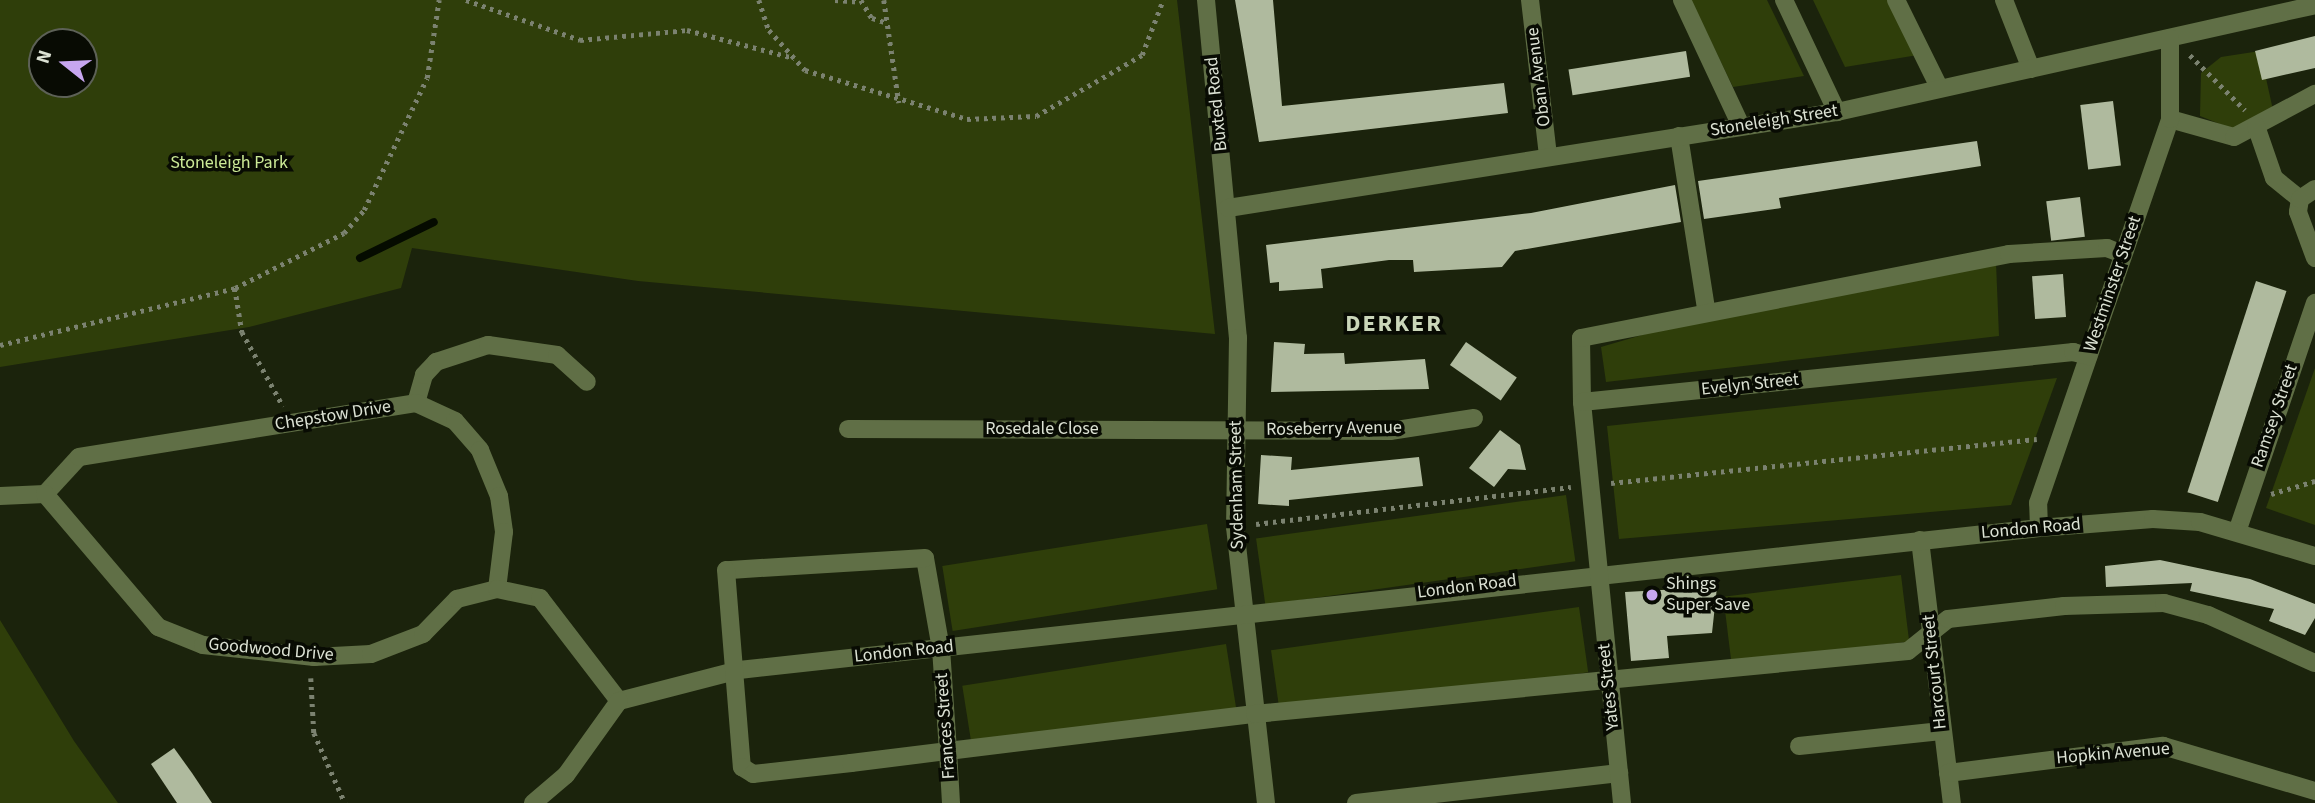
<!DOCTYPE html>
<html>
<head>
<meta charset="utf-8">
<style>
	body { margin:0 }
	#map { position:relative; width:2315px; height:803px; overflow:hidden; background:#1b230c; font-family:"Source Sans 3",sans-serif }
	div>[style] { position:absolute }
	.green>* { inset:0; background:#2f3e0a; transform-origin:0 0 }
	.stream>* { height:8px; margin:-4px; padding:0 4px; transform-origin:4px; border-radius:4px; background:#050b00 }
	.building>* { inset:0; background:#afba9e; transform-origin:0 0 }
	.path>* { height:4.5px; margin-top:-2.25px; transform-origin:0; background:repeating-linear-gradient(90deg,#7b8270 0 3.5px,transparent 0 8.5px) }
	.minor>* { height:18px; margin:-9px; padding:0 9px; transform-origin:9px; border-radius:9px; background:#606f46 }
	.dots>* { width:19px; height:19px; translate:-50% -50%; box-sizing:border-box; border:4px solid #080b03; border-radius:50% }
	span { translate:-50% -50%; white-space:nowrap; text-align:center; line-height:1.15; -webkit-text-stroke:7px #080b03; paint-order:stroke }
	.street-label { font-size:18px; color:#dce2d4 }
	.park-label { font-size:18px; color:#cbe996 }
	.poi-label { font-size:18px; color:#dce2d4 }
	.left { translate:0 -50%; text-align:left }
	.district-label { font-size:24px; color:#cad6b9; font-weight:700; letter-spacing:2px }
	.north { position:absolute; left:28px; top:28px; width:70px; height:70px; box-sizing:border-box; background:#080b03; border:2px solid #5d6157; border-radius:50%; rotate:288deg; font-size:19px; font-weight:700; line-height:28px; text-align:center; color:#dce2d4 }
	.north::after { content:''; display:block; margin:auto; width:24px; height:32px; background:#c7a6ef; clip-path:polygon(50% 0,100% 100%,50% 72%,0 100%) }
</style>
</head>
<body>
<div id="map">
	<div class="green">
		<div style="clip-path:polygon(evenodd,0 0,1177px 0,1215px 334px,638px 281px,412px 248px,401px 288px,249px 327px,0 367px,0 0,42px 42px,84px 42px,84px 84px,42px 84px,42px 42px)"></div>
		<div style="clip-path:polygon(1691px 0,1767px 0,1804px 76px,1733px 87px)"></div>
		<div style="clip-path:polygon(1813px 0,1891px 0,1918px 55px,1845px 67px)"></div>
		<div style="clip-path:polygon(2260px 51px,2273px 110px,2235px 130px,2200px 116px,2201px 73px,2221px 57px)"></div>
		<div style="clip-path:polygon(1996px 263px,1999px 336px,1606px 382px,1601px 347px,1700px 318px)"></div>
		<div style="clip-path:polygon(2315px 368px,2315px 525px,2266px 508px)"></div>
		<div style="clip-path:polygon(2057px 378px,2011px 505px,1619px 539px,1607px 426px)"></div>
		<div style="left:1566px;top:495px;width:67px;height:313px;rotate:82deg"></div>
		<div style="left:1207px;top:524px;width:66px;height:268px;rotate:81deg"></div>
		<div style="left:1901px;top:575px;width:67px;height:179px;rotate:83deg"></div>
		<div style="left:1579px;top:607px;width:66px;height:311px;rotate:82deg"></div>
		<div style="clip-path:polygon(0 620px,74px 741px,118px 803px,0 803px)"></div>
		<div style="left:1226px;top:644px;width:67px;height:267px;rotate:81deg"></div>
	</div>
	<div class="stream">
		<div style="left:360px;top:258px;width:82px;rotate:-25.9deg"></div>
	</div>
	<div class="building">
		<div style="clip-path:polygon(1235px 0,1273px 0,1282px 106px,1504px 83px,1508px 113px,1259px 142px)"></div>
		<div style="clip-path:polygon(2315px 36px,2315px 68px,2262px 80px,2255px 51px)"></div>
		<div style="left:1686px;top:51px;width:26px;height:119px;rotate:81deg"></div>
		<div style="left:2113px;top:101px;width:65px;height:33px;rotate:83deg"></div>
		<div style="clip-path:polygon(1977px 141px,1981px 166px,1779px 198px,1781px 208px,1704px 219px,1698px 181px)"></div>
		<div style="clip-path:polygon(1675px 185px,1681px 222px,1515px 251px,1502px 267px,1414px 272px,1413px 260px,1389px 260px,1321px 269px,1323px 288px,1279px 291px,1279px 282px,1270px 283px,1266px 245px,1531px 213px)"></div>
		<div style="left:2080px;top:197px;width:40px;height:34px;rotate:83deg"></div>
		<div style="left:2063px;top:274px;width:43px;height:31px;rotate:86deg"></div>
		<div style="left:2256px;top:281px;width:32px;height:222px;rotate:18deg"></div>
		<div style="clip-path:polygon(1274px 342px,1305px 344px,1304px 354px,1344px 353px,1345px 364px,1425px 359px,1429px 389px,1271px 392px)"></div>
		<div style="left:1466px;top:342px;width:62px;height:28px;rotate:35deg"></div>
		<div style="clip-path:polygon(1500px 430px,1520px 445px,1526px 470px,1508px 469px,1494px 487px,1469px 468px)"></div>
		<div style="clip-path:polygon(1261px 455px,1292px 457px,1291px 470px,1419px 457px,1423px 486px,1289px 500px,1289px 506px,1258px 504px)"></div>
		<div style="clip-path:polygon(2160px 560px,2250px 579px,2315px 604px,2315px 618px,2305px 635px,2269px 621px,2274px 609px,2190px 591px,2192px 583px,2106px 587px,2105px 566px)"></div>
		<div style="clip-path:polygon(1717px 587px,1712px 633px,1667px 636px,1669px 658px,1631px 661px,1625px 592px)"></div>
		<div style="clip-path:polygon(174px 748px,192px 773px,212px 803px,177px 803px,151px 764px)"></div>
	</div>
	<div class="path">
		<div style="left:466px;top:0;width:121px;rotate:19.3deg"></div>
		<div style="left:580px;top:40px;width:107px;rotate:-5.3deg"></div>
		<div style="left:687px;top:30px;width:111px;rotate:14.7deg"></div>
		<div style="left:759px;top:0;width:32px;rotate:72deg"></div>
		<div style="left:769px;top:30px;width:54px;rotate:48deg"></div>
		<div style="left:805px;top:70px;width:169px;rotate:16.8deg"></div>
		<div style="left:967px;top:119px;width:69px;rotate:-2.5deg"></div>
		<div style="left:1036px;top:116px;width:122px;rotate:-29.9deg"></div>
		<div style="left:1142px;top:55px;width:59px;rotate:-69.1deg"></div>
		<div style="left:835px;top:0;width:26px;rotate:4deg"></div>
		<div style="left:861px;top:0;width:21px;rotate:59deg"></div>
		<div style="left:872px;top:18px;width:16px;rotate:18deg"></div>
		<div style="left:884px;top:0;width:104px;rotate:81.7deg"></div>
		<div style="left:2190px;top:55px;width:78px;rotate:45deg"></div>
		<div style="left:235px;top:288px;width:45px;rotate:81deg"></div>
		<div style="left:242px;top:332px;width:85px;rotate:61deg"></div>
		<div style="left:0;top:345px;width:242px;rotate:-13.6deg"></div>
		<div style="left:235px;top:288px;width:122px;rotate:-26.8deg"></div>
		<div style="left:344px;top:233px;width:30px;rotate:-49deg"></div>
		<div style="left:364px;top:210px;width:146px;rotate:-64.5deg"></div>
		<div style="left:427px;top:78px;width:79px;rotate:-81.3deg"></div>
		<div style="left:1611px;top:483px;width:428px;rotate:-5.9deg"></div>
		<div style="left:2271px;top:494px;width:46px;rotate:-16.5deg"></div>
		<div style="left:1256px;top:524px;width:317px;rotate:-6.7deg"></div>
		<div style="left:311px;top:678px;width:55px;rotate:86.9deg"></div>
		<div style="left:314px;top:733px;width:77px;rotate:66.1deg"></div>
	</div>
	<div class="minor">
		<div style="left:1206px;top:0;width:340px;rotate:84.6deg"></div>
		<div style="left:1238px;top:338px;width:189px;rotate:90.9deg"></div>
		<div style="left:1235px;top:527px;width:278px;rotate:83.6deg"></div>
		<div style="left:1530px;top:0;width:156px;rotate:83.4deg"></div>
		<div style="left:1682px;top:0;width:139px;rotate:64.9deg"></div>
		<div style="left:1784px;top:0;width:124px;rotate:64.7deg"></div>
		<div style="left:1896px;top:0;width:95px;rotate:63.7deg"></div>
		<div style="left:2004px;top:0;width:74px;rotate:68.6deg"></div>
		<div style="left:2170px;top:119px;width:66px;rotate:15.7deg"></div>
		<div style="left:2234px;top:137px;width:92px;rotate:-28deg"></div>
		<div style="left:2256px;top:126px;width:55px;rotate:70.9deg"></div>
		<div style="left:2274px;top:178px;width:33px;rotate:39deg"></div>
		<div style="left:1679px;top:136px;width:175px;rotate:81.1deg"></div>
		<div style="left:2300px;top:199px;width:13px;rotate:99deg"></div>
		<div style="left:2298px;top:212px;width:49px;rotate:69.7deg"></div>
		<div style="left:2300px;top:199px;width:18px;rotate:-34deg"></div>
		<div style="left:1228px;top:208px;width:617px;rotate:-8.96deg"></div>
		<div style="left:1837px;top:112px;width:490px;rotate:-12.6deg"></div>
		<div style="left:1582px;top:402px;width:64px;rotate:-90.9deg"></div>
		<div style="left:1581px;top:338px;width:436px;rotate:-11.1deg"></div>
		<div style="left:2009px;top:254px;width:98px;rotate:-3.5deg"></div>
		<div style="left:2107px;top:248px;width:17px;rotate:21deg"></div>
		<div style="left:416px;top:403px;width:29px;rotate:-74deg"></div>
		<div style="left:424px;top:375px;width:18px;rotate:-47deg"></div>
		<div style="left:436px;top:362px;width:55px;rotate:-18.1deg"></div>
		<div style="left:488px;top:345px;width:70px;rotate:8.2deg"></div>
		<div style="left:557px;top:355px;width:40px;rotate:42deg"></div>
		<div style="left:848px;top:429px;width:542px;rotate:0.21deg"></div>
		<div style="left:1390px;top:431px;width:85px;rotate:-8.8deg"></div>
		<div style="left:45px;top:494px;width:50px;rotate:-47.4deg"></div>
		<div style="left:79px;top:457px;width:341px;rotate:-9.1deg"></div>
		<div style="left:416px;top:403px;width:43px;rotate:24.8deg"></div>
		<div style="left:455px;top:421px;width:38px;rotate:49deg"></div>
		<div style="left:480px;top:450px;width:50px;rotate:67.6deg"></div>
		<div style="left:499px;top:496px;width:36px;rotate:82deg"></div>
		<div style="left:504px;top:532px;width:57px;rotate:97deg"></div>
		<div style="left:0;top:496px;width:45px;rotate:-2.5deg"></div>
		<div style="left:45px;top:494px;width:175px;rotate:49.6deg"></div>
		<div style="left:158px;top:627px;width:48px;rotate:21.8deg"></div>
		<div style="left:203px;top:645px;width:112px;rotate:6.2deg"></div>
		<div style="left:314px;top:657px;width:57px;rotate:-3deg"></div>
		<div style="left:371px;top:654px;width:56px;rotate:-21deg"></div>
		<div style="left:423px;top:634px;width:49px;rotate:-45.8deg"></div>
		<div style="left:457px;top:599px;width:41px;rotate:-14deg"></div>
		<div style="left:497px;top:589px;width:44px;rotate:11.8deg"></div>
		<div style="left:540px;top:598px;width:130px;rotate:52.5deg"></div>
		<div style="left:2039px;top:528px;width:25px;rotate:-92deg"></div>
		<div style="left:2038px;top:503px;width:406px;rotate:-71deg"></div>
		<div style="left:2170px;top:119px;width:81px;rotate:-90deg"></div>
		<div style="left:2238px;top:529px;width:239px;rotate:-71.2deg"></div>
		<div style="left:1920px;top:540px;width:265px;rotate:83.1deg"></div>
		<div style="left:619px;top:701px;width:124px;rotate:-14.5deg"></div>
		<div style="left:739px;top:670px;width:1308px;rotate:-6.23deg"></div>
		<div style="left:2039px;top:528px;width:114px;rotate:-4.5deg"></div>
		<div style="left:2153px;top:519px;width:47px;rotate:3.7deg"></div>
		<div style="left:2200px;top:522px;width:120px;rotate:16.5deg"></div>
		<div style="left:1799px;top:746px;width:143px;rotate:-6deg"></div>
		<div style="left:1948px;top:773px;width:217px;rotate:-7.2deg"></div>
		<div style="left:2163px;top:746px;width:159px;rotate:16.5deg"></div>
		<div style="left:533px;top:803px;width:43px;rotate:-40.3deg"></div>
		<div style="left:566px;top:775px;width:91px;rotate:-54.4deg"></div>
		<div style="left:951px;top:803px;width:52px;rotate:-93.3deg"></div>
		<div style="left:948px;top:751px;width:102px;rotate:-93.9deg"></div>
		<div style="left:941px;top:649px;width:92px;rotate:-100deg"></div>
		<div style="left:925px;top:558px;width:199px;rotate:176.5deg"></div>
		<div style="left:726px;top:570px;width:198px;rotate:85.4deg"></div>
		<div style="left:742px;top:767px;width:13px;rotate:32deg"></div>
		<div style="left:753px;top:774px;width:99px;rotate:-6.4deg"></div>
		<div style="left:851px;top:763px;width:98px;rotate:-7.1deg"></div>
		<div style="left:948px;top:751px;width:309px;rotate:-6.9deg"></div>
		<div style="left:1255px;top:714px;width:656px;rotate:-5.51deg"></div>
		<div style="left:1908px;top:651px;width:51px;rotate:-38.7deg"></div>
		<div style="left:1948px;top:619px;width:117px;rotate:-6.4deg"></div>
		<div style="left:2064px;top:606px;width:100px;rotate:-1.7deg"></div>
		<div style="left:2164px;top:603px;width:46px;rotate:15.3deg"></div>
		<div style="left:2208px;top:615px;width:117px;rotate:24.2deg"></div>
		<div style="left:1356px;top:803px;width:265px;rotate:-6.5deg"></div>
		<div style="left:1622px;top:803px;width:403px;rotate:-95.7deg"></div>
		<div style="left:1582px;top:402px;width:494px;rotate:-5.8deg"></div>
		<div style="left:2073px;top:352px;width:16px;rotate:15deg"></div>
	</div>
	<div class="dots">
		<div style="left:1652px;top:595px;background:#c7a6ef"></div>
	</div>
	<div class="street-label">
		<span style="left:1539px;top:77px;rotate:-97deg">Oban Avenue</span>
		<span style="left:1217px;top:104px;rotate:-96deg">Buxted Road</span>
		<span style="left:1774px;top:121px;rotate:-9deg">Stoneleigh Street</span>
		<span style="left:2113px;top:284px;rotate:-71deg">Westminster Street</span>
		<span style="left:1750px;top:385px;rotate:-6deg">Evelyn Street</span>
		<span style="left:333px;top:416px;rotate:-9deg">Chepstow Drive</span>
		<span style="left:2275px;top:416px;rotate:-71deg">Ramsey Street</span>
		<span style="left:1042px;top:429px">Rosedale Close</span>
		<span style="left:1334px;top:429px;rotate:-1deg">Roseberry Avenue</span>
		<span style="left:1237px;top:485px;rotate:-91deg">Sydenham Street</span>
		<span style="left:2031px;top:529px;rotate:-5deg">London Road</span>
		<span style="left:1467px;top:587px;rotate:-7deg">London Road</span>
		<span style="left:271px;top:650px;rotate:5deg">Goodwood Drive</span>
		<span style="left:904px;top:652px;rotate:-6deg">London Road</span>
		<span style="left:1935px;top:672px;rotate:-96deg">Harcourt Street</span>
		<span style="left:1609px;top:687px;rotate:-96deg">Yates Street</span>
		<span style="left:946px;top:726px;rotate:-94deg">Frances Street</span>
		<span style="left:2113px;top:754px;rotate:-5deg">Hopkin Avenue</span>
	</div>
	<div class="park-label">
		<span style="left:229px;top:163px">Stoneleigh Park</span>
	</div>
	<div class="poi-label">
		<span class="left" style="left:1666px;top:595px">Shings<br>Super Save</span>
	</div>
	<div class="district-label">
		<span style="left:1394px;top:324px">DERKER</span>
	</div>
	<div class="north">N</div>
</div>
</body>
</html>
